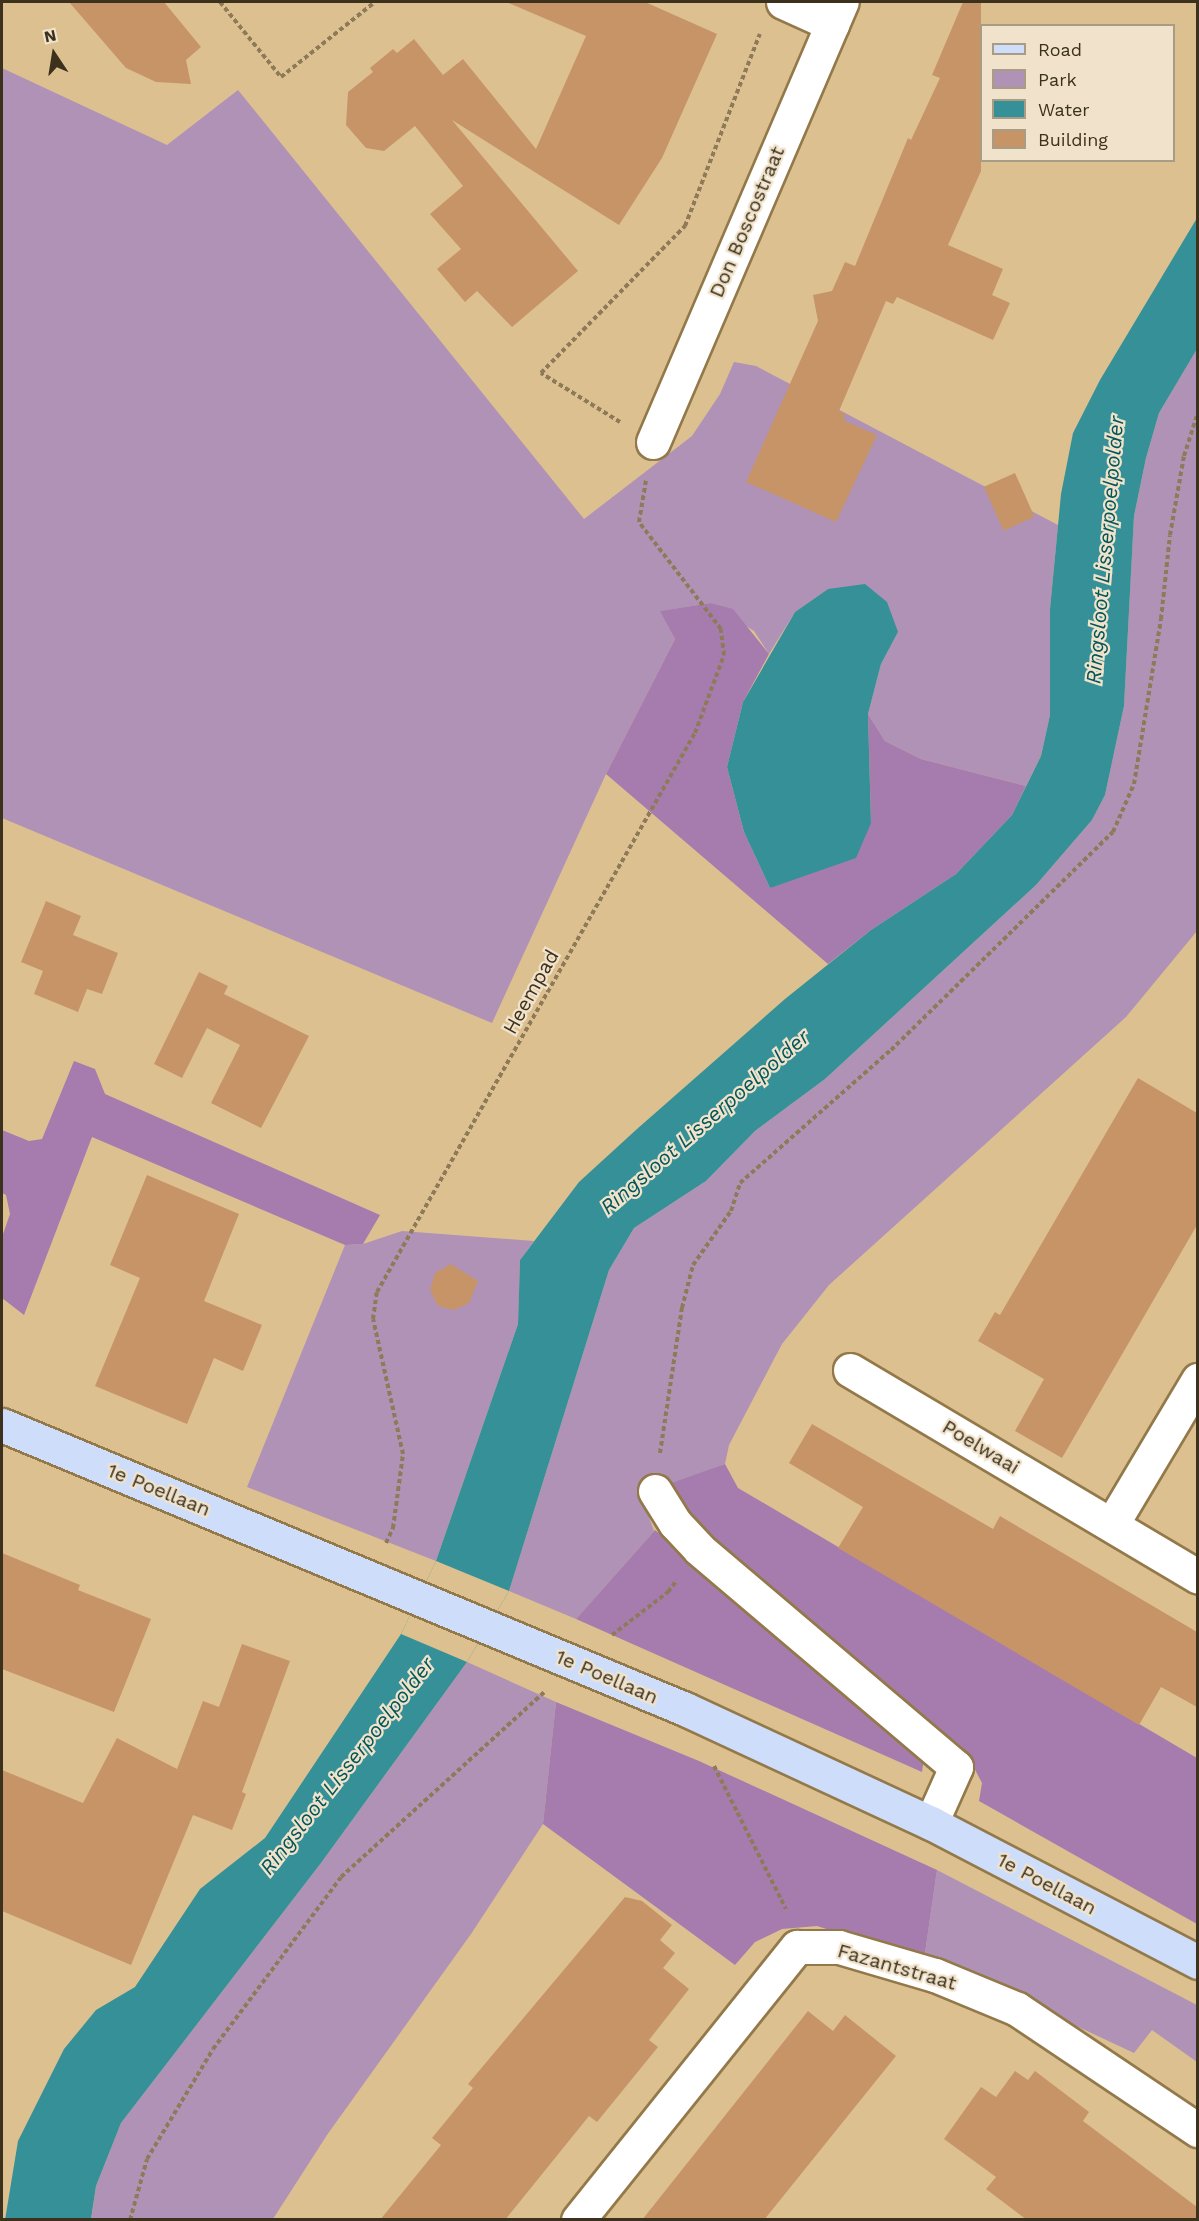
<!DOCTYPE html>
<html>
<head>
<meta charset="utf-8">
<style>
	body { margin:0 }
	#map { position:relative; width:1199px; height:2221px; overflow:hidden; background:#dcc090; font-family:"Work Sans",sans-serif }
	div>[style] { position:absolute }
	.green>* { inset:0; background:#af92b5 }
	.forest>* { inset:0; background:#a67cae }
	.water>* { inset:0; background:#359197 }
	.pier>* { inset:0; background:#dcc090 }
	.building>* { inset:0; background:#c79468; transform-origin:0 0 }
	.path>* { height:4px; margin-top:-2px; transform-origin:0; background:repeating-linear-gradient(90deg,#8e7a58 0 4.5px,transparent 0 7.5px) }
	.roads { filter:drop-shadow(2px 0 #93794a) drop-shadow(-2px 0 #93794a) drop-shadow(0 2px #93794a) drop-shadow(0 -2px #93794a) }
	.street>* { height:33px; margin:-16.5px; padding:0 16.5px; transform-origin:16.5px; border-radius:16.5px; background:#fff }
	.secondary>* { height:33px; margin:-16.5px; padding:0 16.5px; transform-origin:16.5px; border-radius:16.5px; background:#cedefa }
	span { translate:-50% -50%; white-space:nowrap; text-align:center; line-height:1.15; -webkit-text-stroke:4.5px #f1e3cb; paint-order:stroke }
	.street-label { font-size:20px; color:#3c311d }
	.water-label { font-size:21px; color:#02565a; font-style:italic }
	.frame { position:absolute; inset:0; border:3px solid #3c311d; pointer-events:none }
	.legend { position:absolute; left:980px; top:24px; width:195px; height:138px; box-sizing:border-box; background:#f1e3cb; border:2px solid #a99c85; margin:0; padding:8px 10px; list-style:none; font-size:18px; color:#3c311d }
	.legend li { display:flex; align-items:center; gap:12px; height:30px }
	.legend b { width:30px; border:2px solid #a99c85 }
	.north { position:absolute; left:24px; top:24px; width:60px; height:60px; -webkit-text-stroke:4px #f1e3cb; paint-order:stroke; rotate:348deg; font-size:16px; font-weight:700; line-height:24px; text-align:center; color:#3c311d }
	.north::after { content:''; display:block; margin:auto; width:21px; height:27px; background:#3c311d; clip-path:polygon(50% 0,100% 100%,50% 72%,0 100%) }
</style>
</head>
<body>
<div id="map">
	<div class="green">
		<div style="clip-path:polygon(2px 68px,167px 145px,238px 90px,584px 519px,692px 436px,720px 394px,734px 362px,756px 366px,1058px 525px,1050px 609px,1050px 715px,1041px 756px,1026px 786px,921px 759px,885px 741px,868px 714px,881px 664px,898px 632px,828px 589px,795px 612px,769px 654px,754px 631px,710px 603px,661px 611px,675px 639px,606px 774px,492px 1023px,2px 818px)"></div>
		<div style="clip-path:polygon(1197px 349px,1197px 931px,1126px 1017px,829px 1285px,782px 1344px,729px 1445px,725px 1464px,642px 1498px,654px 1531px,576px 1619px,509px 1591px,609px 1270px,634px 1228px,706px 1181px,755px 1131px,825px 1079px,1036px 885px,1092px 820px,1105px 795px,1124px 706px,1134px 516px,1146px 458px,1159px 413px)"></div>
		<div style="clip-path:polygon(402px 1231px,534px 1241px,520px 1260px,518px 1324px,436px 1561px,247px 1487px,345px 1245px,363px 1244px)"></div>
		<div style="clip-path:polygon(467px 1662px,556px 1702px,543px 1824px,471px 1934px,327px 2135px,273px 2219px,91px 2220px,96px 2186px,121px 2123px,321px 1863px)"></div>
		<div style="clip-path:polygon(937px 1870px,1197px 2005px,1197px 2062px,1152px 2030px,1134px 2053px,991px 1986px,924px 1960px)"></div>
	</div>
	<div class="forest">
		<div style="clip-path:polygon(710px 603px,733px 609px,769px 654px,743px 702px,727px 767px,744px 832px,770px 888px,871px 823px,868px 714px,885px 741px,921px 759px,1026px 786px,1012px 815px,956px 874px,871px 930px,828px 964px,606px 774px,675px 639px,660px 611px)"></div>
		<div style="clip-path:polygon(74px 1061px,95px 1069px,105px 1094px,380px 1215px,363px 1244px,345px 1245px,92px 1137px,24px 1315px,2px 1298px,2px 1237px,10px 1214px,6px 1195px,2px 1193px,2px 1130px,29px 1141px,42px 1139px)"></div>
		<div style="clip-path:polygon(725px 1464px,738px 1488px,1197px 1758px,1197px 1924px,979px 1801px,982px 1783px,972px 1764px,682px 1515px,666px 1485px)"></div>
		<div style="clip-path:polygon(655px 1530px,924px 1758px,922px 1772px,576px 1619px)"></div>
		<div style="clip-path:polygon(556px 1702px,699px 1761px,937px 1870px,924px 1960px,817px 1926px,782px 1929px,755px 1942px,735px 1965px,543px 1824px)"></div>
	</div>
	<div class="water">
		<div style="clip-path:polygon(1197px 218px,1197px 349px,1159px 413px,1146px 458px,1134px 516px,1124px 706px,1105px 795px,1092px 820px,1036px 885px,825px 1079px,755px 1131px,706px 1181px,634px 1228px,609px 1270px,509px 1591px,467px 1662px,321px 1863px,121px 2123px,96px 2186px,91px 2219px,5px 2220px,18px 2141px,64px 2049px,96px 2010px,135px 1987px,200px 1889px,265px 1838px,401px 1634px,436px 1561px,518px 1324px,520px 1260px,579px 1182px,637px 1129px,785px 999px,871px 930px,956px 874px,1012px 815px,1041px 756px,1050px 715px,1050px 609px,1061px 494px,1073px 433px,1100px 380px)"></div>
		<div style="clip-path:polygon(865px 584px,887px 602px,898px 632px,881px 664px,868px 714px,871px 823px,856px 858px,770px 888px,744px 832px,727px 767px,743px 702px,795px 612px,828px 589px)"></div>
	</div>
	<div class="pier">
		<div style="clip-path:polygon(436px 1561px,509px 1591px,467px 1662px,401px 1634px)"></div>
	</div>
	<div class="building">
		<div style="clip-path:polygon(69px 2px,164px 2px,201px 47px,186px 60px,191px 84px,156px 82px,126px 68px)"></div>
		<div style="clip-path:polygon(506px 2px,645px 2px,717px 34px,662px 158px,619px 225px,452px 120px,578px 271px,512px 327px,477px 291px,465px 302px,437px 269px,461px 249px,430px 214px,463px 186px,415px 126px,384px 151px,366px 148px,346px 125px,348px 92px,373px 72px,370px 68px,393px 49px,397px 53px,414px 39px,443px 75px,463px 59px,536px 149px,586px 36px)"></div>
		<div style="clip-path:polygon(963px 2px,981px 2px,981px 171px,948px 245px,1003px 269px,992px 295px,1010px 303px,993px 340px,897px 297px,893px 304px,886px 301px,839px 411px,846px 415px,843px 420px,877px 435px,836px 522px,746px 482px,818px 321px,813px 295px,832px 291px,845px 262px,855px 266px,908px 138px,911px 140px,940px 78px,932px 75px)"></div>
		<div style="left:1015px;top:473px;width:48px;height:34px;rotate:66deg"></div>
		<div style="clip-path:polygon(46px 901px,81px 916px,73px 935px,118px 953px,102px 994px,87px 989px,78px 1012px,34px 994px,43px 971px,21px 962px)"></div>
		<div style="clip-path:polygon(199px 972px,228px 986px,224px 994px,309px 1036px,261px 1128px,211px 1103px,240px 1045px,207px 1028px,182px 1078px,154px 1064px)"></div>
		<div style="clip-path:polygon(1138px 1078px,1197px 1113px,1197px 1225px,1062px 1458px,1015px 1431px,1044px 1379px,978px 1341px,995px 1312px,1000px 1315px)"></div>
		<div style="clip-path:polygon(147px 1175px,239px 1214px,204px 1301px,262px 1325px,243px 1371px,214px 1358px,187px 1424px,95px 1386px,140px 1278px,110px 1265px)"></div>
		<div style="clip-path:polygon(451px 1264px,478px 1281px,469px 1303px,454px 1310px,438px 1306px,430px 1290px,435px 1273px)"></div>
		<div style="clip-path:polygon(812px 1424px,993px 1529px,1000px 1516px,1197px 1632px,1197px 1707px,1161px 1687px,1139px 1725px,838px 1548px,863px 1507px,789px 1463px)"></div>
		<div style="clip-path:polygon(2px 1553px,80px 1585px,78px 1590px,151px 1619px,114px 1712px,2px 1669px)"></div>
		<div style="clip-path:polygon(242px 1644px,290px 1661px,242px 1792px,246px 1794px,232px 1830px,193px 1815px,131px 1965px,2px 1911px,2px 1770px,83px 1803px,117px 1738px,177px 1769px,203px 1701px,219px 1707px)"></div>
		<div style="clip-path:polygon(625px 1897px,642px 1901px,672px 1925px,660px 1940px,675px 1953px,663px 1968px,689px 1989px,649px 2040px,658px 2047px,597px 2122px,589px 2116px,505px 2220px,380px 2220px,441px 2145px,432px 2138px,473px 2088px,468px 2084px)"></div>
		<div style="clip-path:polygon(808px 2011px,833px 2031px,845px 2015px,896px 2056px,764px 2220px,642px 2220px)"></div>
		<div style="clip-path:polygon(1015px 2071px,1028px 2080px,1035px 2071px,1089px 2112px,1083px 2121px,1197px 2207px,1197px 2220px,1027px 2220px,986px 2189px,996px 2177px,944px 2139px,981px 2087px,996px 2097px)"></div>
	</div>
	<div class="path">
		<div style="left:220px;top:2px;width:97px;rotate:50.9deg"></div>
		<div style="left:281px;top:77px;width:120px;rotate:-38.6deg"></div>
		<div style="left:620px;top:422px;width:93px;rotate:-148.2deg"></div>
		<div style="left:541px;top:373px;width:206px;rotate:-45.6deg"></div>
		<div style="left:685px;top:226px;width:206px;rotate:-68.7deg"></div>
		<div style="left:660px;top:1453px;width:147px;rotate:-81.4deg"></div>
		<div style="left:682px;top:1308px;width:44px;rotate:-75.7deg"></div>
		<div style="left:693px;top:1265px;width:66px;rotate:-54.9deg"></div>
		<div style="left:731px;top:1211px;width:29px;rotate:-72deg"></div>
		<div style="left:740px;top:1183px;width:201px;rotate:-41.4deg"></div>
		<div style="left:891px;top:1050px;width:311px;rotate:-44.5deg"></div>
		<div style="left:1113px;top:832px;width:52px;rotate:-66.4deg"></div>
		<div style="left:1134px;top:784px;width:167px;rotate:-80.7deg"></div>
		<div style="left:1161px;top:619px;width:84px;rotate:-83.9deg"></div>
		<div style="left:1170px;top:535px;width:80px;rotate:-80deg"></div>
		<div style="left:1184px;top:456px;width:46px;rotate:-72.3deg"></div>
		<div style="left:386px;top:1543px;width:17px;rotate:-65deg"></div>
		<div style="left:393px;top:1528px;width:75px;rotate:-82.3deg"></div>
		<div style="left:403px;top:1454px;width:138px;rotate:-102.5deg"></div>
		<div style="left:373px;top:1319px;width:27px;rotate:-82deg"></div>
		<div style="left:377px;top:1292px;width:643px;rotate:-60.37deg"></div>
		<div style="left:695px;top:733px;width:83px;rotate:-69.6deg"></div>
		<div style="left:724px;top:655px;width:26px;rotate:-97deg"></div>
		<div style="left:721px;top:629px;width:135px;rotate:-127.5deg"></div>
		<div style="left:639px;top:522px;width:43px;rotate:-80.5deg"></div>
		<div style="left:612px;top:1635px;width:71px;rotate:-37.5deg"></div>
		<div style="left:668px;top:1592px;width:15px;rotate:-53deg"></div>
		<div style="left:714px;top:1766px;width:160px;rotate:63.3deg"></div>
		<div style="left:130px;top:2220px;width:63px;rotate:-74.4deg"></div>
		<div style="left:147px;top:2159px;width:128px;rotate:-59deg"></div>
		<div style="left:213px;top:2049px;width:214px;rotate:-53.3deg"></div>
		<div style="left:341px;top:1877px;width:275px;rotate:-42.3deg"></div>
	</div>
	<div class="roads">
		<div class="street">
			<div style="left:783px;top:2px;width:54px;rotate:24.2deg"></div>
			<div style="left:653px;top:442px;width:479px;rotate:-66.8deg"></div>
			<div style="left:850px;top:1370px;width:405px;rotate:30.7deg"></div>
			<div style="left:655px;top:1491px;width:38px;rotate:58deg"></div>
			<div style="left:675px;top:1523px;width:35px;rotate:47deg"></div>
			<div style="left:699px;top:1549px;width:337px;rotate:40.3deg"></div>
			<div style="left:956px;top:1767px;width:61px;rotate:114.1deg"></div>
			<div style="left:1112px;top:1524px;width:168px;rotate:-59.2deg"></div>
			<div style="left:578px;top:2220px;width:350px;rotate:-51.3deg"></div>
			<div style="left:797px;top:1947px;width:42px"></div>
			<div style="left:839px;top:1947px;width:100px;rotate:16.3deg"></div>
			<div style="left:935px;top:1975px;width:89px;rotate:22.5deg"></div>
			<div style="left:1017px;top:2009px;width:218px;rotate:33.8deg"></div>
		</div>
		<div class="secondary">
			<div style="left:2px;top:1425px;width:740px;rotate:22.58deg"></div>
			<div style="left:685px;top:1709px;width:271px;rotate:24.9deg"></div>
			<div style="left:931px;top:1823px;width:301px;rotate:27.5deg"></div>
		</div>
	</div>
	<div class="street-label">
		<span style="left:747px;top:222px;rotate:-67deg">Don Boscostraat</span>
		<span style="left:531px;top:992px;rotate:-61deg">Heempad</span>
		<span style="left:981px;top:1447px;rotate:31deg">Poelwaai</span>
		<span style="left:159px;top:1490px;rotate:22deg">1e Poellaan</span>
		<span style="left:607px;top:1677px;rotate:23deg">1e Poellaan</span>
		<span style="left:1047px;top:1884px;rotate:28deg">1e Poellaan</span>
		<span style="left:897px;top:1967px;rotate:16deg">Fazantstraat</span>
	</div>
	<div class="water-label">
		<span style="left:1105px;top:550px;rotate:-85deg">Ringsloot Lisserpoelpolder</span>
		<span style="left:705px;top:1122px;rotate:-41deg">Ringsloot Lisserpoelpolder</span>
		<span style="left:347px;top:1766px;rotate:-52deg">Ringsloot Lisserpoelpolder</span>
	</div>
	<div class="frame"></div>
	<ul class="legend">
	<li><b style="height:8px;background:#cedefa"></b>Road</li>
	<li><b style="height:16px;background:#af92b5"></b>Park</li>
	<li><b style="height:16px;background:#359197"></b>Water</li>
	<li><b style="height:16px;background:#c79468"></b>Building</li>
	</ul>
	<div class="north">N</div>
</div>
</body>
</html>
